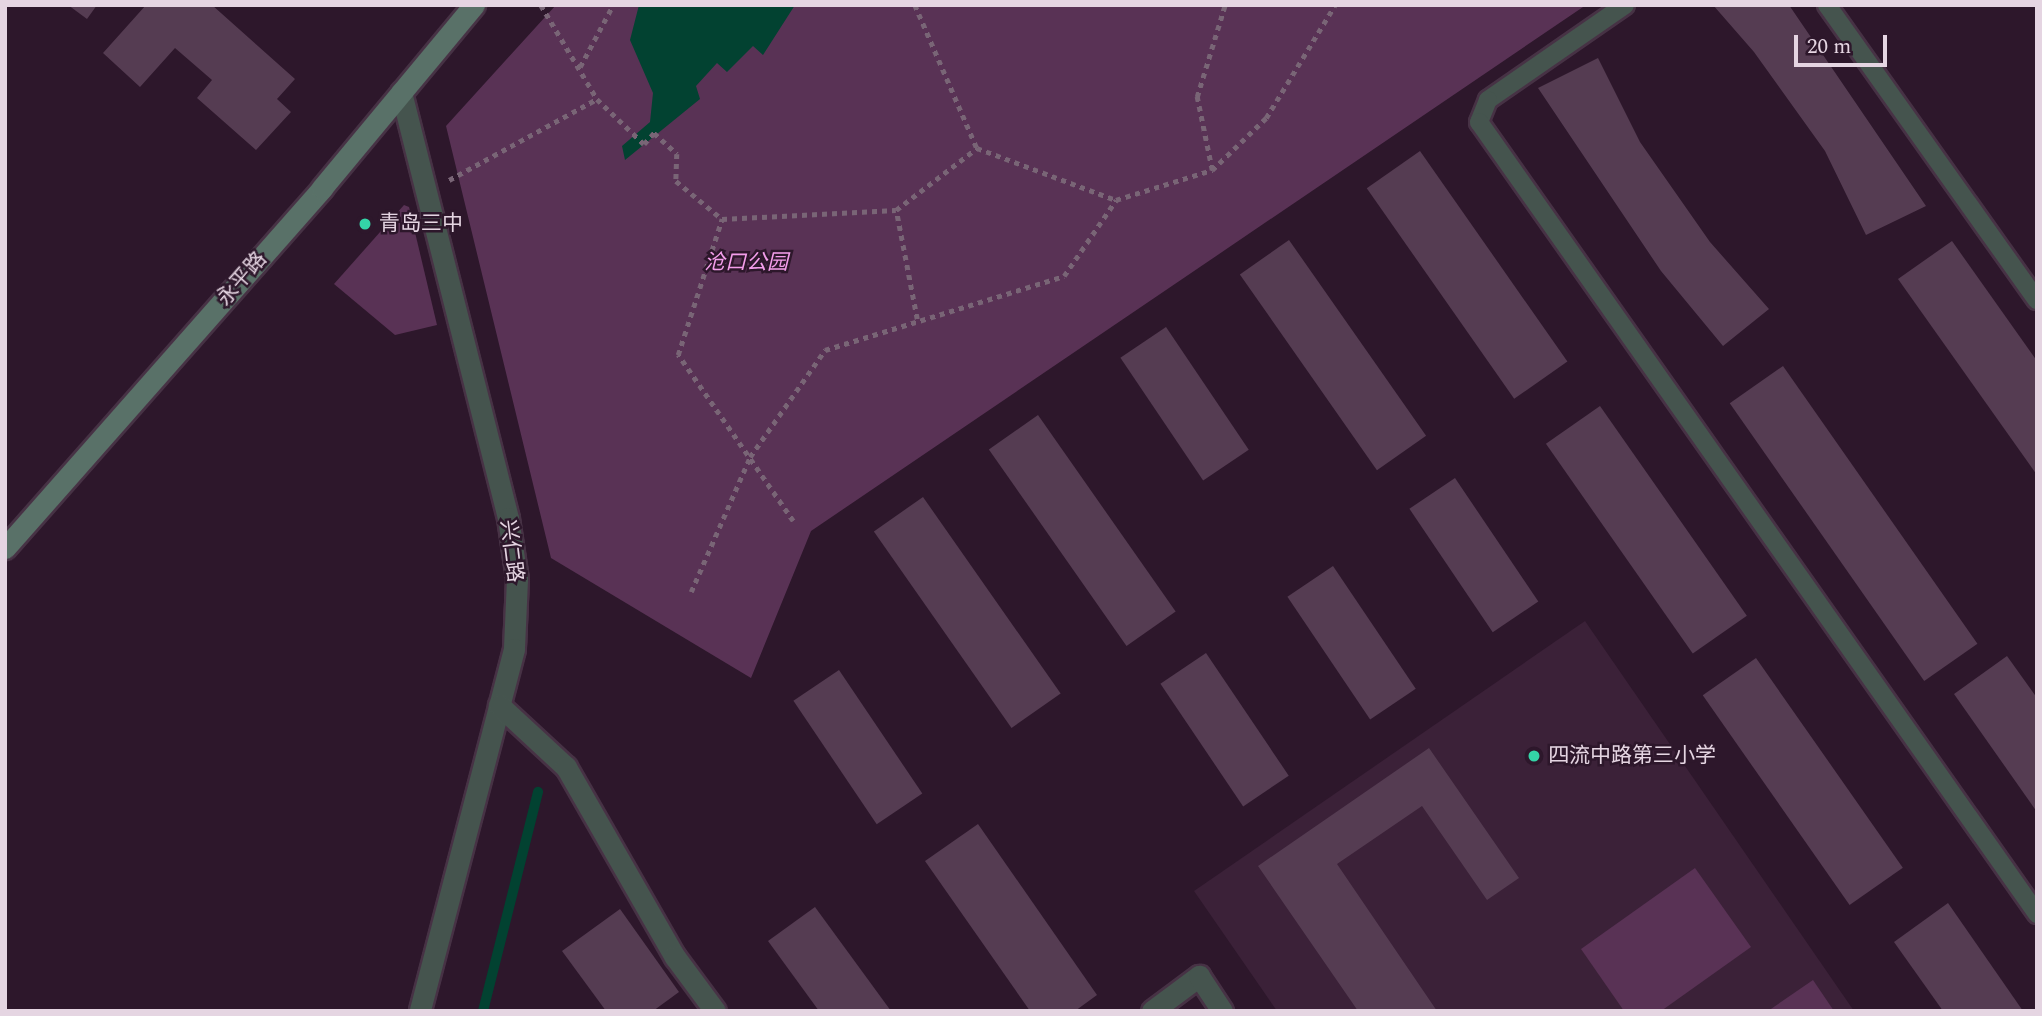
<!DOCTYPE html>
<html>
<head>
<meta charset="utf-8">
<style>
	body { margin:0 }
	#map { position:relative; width:2042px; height:1016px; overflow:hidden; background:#2d172b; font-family:Spectral,"Noto Sans SC",serif }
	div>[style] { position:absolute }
	.built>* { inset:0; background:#3b2138 }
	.green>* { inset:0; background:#593255 }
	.water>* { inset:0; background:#024231 }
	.stream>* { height:10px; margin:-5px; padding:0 5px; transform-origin:5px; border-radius:5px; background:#024231 }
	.building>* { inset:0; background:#553c52; transform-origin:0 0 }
	.path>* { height:4.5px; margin-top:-2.25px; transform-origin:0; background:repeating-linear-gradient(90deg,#796576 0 5px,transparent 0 10px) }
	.roads { filter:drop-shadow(2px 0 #473245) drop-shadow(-2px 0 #473245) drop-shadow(0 2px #473245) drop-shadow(0 -2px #473245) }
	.lane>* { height:18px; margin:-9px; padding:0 9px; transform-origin:9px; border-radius:9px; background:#45544e }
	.street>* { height:21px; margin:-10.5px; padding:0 10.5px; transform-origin:10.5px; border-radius:10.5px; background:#45544e }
	.secondary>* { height:21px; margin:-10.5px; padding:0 10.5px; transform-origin:10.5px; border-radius:10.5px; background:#597168 }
	.dots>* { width:19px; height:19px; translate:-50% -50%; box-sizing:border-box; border:4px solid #2d172b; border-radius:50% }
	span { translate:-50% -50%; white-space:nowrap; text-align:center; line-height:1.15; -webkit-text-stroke:5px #2d172b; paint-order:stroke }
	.poi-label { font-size:21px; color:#e5d5e2 }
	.left { translate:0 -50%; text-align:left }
	.park-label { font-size:21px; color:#f39dea; font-style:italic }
	.street-label { font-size:21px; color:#e5d5e2 }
	.frame { position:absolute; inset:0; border:7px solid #e5d5e2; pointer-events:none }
	.scale { position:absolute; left:1794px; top:35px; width:93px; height:32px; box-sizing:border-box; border:4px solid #e5d5e2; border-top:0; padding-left:9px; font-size:21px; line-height:24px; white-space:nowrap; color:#e5d5e2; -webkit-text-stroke:5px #2d172b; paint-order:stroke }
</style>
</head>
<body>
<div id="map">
	<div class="built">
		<div style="clip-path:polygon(1585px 621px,1854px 1011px,1277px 1011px,1194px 891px)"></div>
	</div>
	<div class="green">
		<div style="clip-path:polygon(556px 5px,1586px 5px,811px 531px,751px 678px,551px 558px,446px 126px)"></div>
		<div style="clip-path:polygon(404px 205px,409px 207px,437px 325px,395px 335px,334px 284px)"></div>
		<div style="clip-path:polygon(1695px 868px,1751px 947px,1661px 1011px,1624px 1011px,1581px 949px)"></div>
		<div style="clip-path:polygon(1813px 980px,1834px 1011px,1768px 1011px)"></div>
	</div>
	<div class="water">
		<div style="clip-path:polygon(639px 5px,795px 5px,763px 55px,753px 46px,727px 72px,717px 63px,696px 86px,700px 99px,625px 160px,622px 146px,650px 122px,653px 93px,630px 40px)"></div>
	</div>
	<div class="stream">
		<div style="left:483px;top:1011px;width:226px;rotate:-75.9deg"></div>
	</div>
	<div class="building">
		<div style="clip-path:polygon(68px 5px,97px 5px,87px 19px)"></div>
		<div style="clip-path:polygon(146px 5px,212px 5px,295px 79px,277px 99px,291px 112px,256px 150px,197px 98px,212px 80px,175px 48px,140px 87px,103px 53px)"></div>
		<div style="clip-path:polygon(1713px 5px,1789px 5px,1926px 206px,1866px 235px,1825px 151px,1754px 52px)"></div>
		<div style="clip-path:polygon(1598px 58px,1640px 142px,1710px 242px,1769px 309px,1723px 346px,1661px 271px,1538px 88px)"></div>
		<div style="left:1420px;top:151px;width:257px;height:65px;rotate:55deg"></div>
		<div style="left:1289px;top:240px;width:239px;height:60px;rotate:55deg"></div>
		<div style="clip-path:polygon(1952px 241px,2037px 361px,2037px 475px,1898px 279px)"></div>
		<div style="left:1166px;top:327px;width:148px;height:55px;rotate:56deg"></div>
		<div style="left:1783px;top:366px;width:339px;height:65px;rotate:55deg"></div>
		<div style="left:1600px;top:406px;width:256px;height:66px;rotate:55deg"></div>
		<div style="left:1038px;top:415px;width:240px;height:60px;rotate:55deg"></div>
		<div style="left:1455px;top:478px;width:149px;height:55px;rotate:56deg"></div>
		<div style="left:923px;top:497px;width:240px;height:60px;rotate:55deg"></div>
		<div style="left:1333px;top:566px;width:148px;height:55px;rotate:56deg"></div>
		<div style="left:1206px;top:653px;width:148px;height:55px;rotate:56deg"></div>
		<div style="clip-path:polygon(2007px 656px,2037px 698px,2037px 812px,1954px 694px)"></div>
		<div style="left:1756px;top:658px;width:256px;height:65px;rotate:55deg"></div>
		<div style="left:839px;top:670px;width:149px;height:55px;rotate:56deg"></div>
		<div style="clip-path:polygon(1429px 748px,1519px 878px,1487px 900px,1422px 806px,1337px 864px,1437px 1011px,1358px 1011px,1258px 866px)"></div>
		<div style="clip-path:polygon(978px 824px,1097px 995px,1075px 1011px,1030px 1011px,925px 861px)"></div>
		<div style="clip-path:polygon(1948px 903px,2023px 1011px,1943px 1011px,1894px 942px)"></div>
		<div style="clip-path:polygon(815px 907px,891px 1011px,819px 1011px,768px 941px)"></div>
		<div style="clip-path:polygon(620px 909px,679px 992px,653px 1011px,606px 1011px,562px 951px)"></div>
	</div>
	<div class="path">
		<div style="left:541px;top:5px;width:109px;rotate:59.2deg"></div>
		<div style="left:597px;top:99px;width:65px;rotate:43.8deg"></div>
		<div style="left:644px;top:144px;width:15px;rotate:-48deg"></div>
		<div style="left:654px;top:133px;width:31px;rotate:42deg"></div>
		<div style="left:677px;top:154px;width:27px;rotate:92deg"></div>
		<div style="left:676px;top:181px;width:60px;rotate:39.6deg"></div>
		<div style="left:915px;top:5px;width:156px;rotate:66.6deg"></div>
		<div style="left:977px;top:148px;width:148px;rotate:20.5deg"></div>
		<div style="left:1116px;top:200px;width:101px;rotate:-17.4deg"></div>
		<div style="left:1212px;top:170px;width:75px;rotate:-43.9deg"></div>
		<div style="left:1266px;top:118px;width:132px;rotate:-58.6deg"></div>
		<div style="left:580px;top:67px;width:70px;rotate:-62deg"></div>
		<div style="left:1212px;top:170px;width:75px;rotate:-101.6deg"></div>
		<div style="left:1197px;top:97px;width:96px;rotate:-73.1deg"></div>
		<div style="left:449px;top:180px;width:169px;rotate:-28.7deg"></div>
		<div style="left:917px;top:319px;width:111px;rotate:-100.9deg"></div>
		<div style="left:896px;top:210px;width:102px;rotate:-37.4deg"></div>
		<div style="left:793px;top:521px;width:202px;rotate:-124.7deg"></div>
		<div style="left:678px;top:355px;width:143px;rotate:-72.1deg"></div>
		<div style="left:722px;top:219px;width:174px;rotate:-3deg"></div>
		<div style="left:691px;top:592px;width:147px;rotate:-66.4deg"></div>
		<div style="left:750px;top:457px;width:131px;rotate:-55deg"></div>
		<div style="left:825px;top:350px;width:250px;rotate:-17.2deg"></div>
		<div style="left:1064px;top:276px;width:92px;rotate:-55.6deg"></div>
	</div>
	<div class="roads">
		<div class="lane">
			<div style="left:1625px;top:5px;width:167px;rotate:145.3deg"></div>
			<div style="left:1488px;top:100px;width:24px;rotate:112deg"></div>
			<div style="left:1479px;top:122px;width:969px;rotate:54.83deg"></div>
			<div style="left:1827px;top:5px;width:362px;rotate:54.6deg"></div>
		</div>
		<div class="street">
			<div style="left:401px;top:92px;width:439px;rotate:75.9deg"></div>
			<div style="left:508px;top:518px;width:62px;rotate:81.6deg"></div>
			<div style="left:517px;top:579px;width:70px;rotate:92.5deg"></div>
			<div style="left:514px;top:649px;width:374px;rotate:104.6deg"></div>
			<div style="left:499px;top:705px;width:91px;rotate:42.8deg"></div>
			<div style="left:566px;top:767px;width:219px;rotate:60.2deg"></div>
			<div style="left:675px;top:957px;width:67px;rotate:53.5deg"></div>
			<div style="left:1152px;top:1011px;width:59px;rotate:-36.7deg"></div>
			<div style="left:1199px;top:976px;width:42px;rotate:56.7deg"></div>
		</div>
		<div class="secondary">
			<div style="left:5px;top:548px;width:480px;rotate:-48.6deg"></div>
			<div style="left:322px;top:188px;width:238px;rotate:-50.3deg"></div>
		</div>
	</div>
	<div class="dots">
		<div style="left:365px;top:224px;background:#34d4a7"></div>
		<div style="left:1534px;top:756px;background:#34d4a7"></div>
	</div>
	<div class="poi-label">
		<span class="left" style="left:379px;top:224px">青岛三中</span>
		<span class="left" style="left:1548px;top:756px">四流中路第三小学</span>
	</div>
	<div class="park-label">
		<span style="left:746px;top:263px">沧口公园</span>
	</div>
	<div class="street-label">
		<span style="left:242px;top:279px;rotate:-49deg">永平路</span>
		<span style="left:511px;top:551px;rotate:83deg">兴仁路</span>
	</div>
	<div class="frame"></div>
	<div class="scale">20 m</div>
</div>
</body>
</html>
